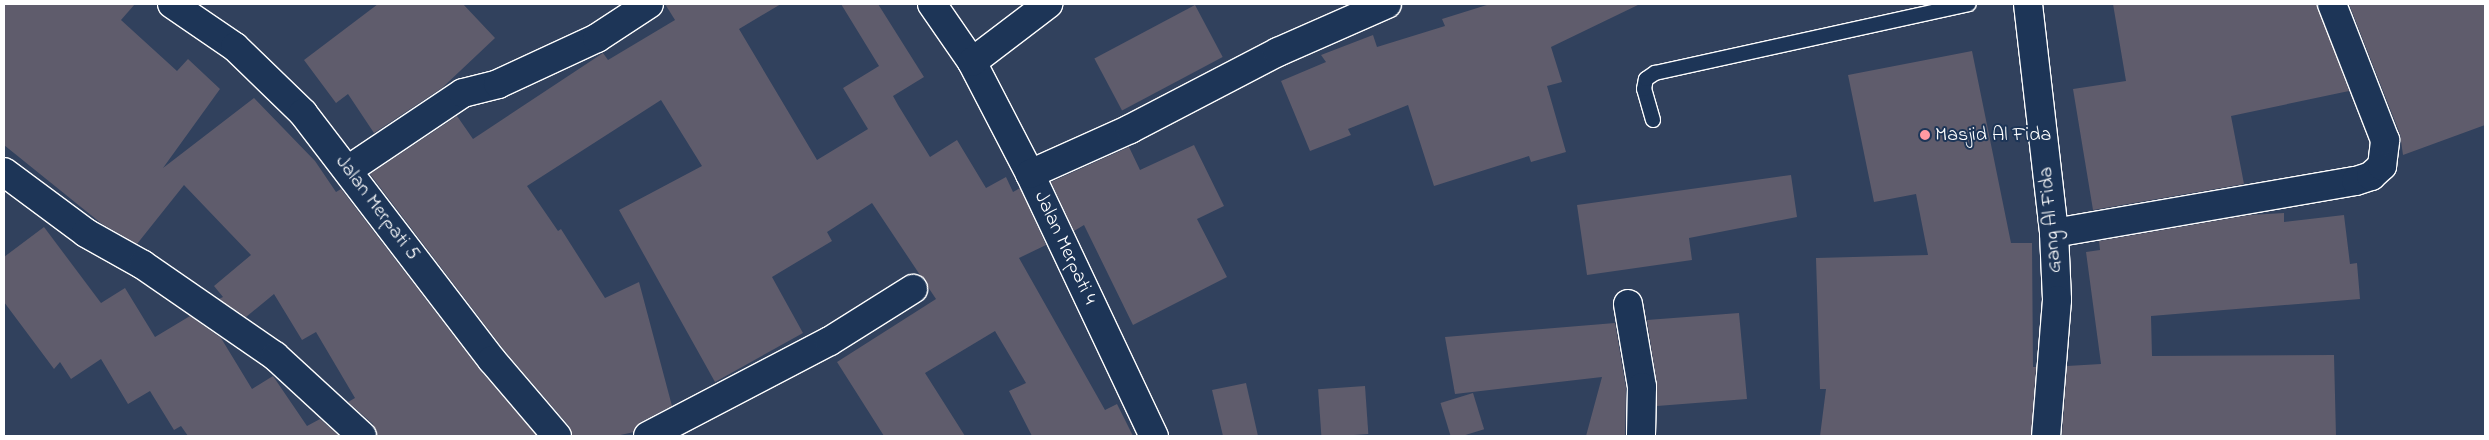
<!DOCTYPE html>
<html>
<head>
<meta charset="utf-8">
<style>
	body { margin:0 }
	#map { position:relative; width:2489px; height:440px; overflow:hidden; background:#31415d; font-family:"Indie Flower",sans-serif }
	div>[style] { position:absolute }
	.building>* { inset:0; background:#5f5c6c; transform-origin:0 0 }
	.roads { filter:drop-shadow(1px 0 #fff) drop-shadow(-1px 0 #fff) drop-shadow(0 1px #fff) drop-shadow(0 -1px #fff) }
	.service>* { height:14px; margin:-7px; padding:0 7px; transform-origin:7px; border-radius:7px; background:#1d3557 }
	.minor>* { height:28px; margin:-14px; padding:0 14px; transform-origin:14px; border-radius:14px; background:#1d3557 }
	.dots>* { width:14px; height:14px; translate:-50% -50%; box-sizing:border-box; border:2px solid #1d3557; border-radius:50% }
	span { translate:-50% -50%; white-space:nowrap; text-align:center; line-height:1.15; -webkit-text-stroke:4px #1d3557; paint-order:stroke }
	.poi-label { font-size:20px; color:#fff }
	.left { translate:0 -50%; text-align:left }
	.street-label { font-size:20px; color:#fff }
	.frame { position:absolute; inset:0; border:5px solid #fff; pointer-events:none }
</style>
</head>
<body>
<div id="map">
	<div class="building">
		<div style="clip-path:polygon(4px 4px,135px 4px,121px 20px,177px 71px,188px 59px,220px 89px,163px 168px,254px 98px,315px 161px,336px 192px,341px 189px,480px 370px,537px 436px,377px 436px,373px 424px,348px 402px,355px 398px,316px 332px,302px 340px,274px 294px,246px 317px,219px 299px,223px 297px,214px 286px,251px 255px,184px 185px,137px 244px,102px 224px,4px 145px)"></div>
		<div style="clip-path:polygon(378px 4px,463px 4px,495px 38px,442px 88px,374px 133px,348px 94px,336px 103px,304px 60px)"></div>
		<div style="clip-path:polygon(665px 4px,781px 4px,739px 29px,817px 160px,868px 129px,843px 88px,879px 66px,841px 4px,878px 4px,924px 77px,893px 96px,898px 105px,930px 157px,957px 140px,986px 188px,1006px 177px,1013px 192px,1020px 188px,1046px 245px,1019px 258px,1105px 410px,1117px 404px,1133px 436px,1032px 436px,1009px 391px,1026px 383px,995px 331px,925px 373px,965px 436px,884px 436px,837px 362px,936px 299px,872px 203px,827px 232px,832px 241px,772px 277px,803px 333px,715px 382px,619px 210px,702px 166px,661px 100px,527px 186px,558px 231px,561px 229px,605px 298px,639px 282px,672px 406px,641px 422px,634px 432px,616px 436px,572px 436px,569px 426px,504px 350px,370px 174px,457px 116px,473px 139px,603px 53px,608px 60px,675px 20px)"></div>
		<div style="clip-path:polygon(1490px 4px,1640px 4px,1551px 47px,1562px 82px,1547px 86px,1566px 152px,1531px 162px,1529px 156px,1434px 186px,1408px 105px,1348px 129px,1351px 135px,1310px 151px,1281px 81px,1326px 62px,1321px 55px,1373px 35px,1377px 47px,1445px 26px,1442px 19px)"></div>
		<div style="clip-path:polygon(2113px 4px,2317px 4px,2349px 91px,2231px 116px,2244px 184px,2093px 210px,2073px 89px,2126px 81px)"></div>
		<div style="clip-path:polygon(2349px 4px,2485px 4px,2485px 125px,2403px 155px,2400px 134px)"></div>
		<div style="left:1195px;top:5px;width:59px;height:114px;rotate:62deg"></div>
		<div style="clip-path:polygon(1972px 51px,2011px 243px,2032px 243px,2033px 367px,2036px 367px,2031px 436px,1820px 436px,1826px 389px,1820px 389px,1816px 258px,1928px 255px,1916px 194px,1874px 202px,1848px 75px)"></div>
		<div style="clip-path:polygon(1194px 145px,1224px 206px,1197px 219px,1227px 277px,1133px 325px,1084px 225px,1074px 231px,1051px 182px,1129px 147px,1140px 170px)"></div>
		<div style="clip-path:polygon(1791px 175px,1797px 217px,1689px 238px,1692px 260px,1587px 275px,1577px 205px)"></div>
		<div style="clip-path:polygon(2284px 213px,2284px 222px,2344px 215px,2350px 264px,2357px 263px,2360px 299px,2151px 316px,2152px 356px,2334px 355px,2336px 436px,2062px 436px,2067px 366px,2101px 364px,2086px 252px,2100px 250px,2099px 241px,2250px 215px)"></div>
		<div style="clip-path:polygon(44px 227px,101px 303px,125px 288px,155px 337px,190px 316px,221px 338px,252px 389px,273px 376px,307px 426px,320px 419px,339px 436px,188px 436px,181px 426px,174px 430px,150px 391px,128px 404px,101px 359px,71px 379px,60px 362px,54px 369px,4px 302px,4px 257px)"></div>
		<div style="clip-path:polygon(1739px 313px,1747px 399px,1657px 406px,1657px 384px,1647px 320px)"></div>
		<div style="clip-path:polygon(1615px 323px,1626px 388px,1625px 436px,1586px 436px,1602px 377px,1455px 394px,1445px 337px)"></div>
		<div style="clip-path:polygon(1246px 383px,1258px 436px,1223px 436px,1212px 390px)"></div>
		<div style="left:1365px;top:386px;width:48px;height:47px;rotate:86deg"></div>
		<div style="left:1473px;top:393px;width:38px;height:34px;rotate:73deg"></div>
	</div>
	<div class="roads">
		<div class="service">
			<div style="left:1653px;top:120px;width:32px;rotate:-106deg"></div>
			<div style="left:1644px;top:89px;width:10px;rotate:-79deg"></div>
			<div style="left:1646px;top:79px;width:11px;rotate:-34deg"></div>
			<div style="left:1655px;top:73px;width:321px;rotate:-12.4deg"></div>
		</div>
		<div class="minor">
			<div style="left:172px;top:4px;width:76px;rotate:34.3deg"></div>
			<div style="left:235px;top:47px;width:95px;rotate:44.1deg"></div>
			<div style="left:303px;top:113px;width:311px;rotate:52.6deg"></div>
			<div style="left:492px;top:360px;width:100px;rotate:49.5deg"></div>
			<div style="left:932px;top:4px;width:70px;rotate:55.4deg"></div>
			<div style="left:972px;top:62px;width:126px;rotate:62.6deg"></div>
			<div style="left:1030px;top:174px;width:290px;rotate:64.7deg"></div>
			<div style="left:2028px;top:4px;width:230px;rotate:83.5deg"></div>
			<div style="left:2054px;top:233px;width:67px;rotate:87.4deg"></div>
			<div style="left:2057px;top:300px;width:136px;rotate:94.6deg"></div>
			<div style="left:972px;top:62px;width:96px;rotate:-37.3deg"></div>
			<div style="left:348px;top:170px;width:138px;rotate:-33.8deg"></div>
			<div style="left:463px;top:93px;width:36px;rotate:-14deg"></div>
			<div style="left:498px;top:84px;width:109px;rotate:-24.9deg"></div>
			<div style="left:597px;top:38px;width:62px;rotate:-33.2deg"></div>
			<div style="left:4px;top:172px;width:102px;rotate:36.6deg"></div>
			<div style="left:86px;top:233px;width:65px;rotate:29.3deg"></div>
			<div style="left:143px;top:265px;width:160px;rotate:34.6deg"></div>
			<div style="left:275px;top:356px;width:118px;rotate:42.6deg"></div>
			<div style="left:1030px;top:174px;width:110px;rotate:-24.2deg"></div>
			<div style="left:1130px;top:129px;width:167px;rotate:-27.5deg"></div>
			<div style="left:1278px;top:52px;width:119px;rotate:-23.8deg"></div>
			<div style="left:2054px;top:233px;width:306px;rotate:-9.8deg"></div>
			<div style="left:2356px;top:181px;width:16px;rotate:-18deg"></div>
			<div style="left:2371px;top:176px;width:15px;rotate:-42deg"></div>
			<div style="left:2382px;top:166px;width:26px;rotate:-83deg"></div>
			<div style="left:2385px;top:140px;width:146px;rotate:-111.3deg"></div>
			<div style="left:1628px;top:304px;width:84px;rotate:80.4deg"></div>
			<div style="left:1642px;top:387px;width:49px;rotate:91.2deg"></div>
			<div style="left:648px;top:436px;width:205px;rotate:-27.6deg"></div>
			<div style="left:830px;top:341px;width:98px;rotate:-32.1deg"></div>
		</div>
	</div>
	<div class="dots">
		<div style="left:1925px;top:135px;background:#ff9aa2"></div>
	</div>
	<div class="poi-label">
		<span class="left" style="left:1935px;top:135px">Masjid Al Fida</span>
	</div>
	<div class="street-label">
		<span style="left:377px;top:208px;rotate:53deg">Jalan Merpati 5</span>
		<span style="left:2051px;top:220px;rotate:-95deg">Gang Al Fida</span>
		<span style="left:1065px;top:248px;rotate:65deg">Jalan Merpati 4</span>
	</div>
	<div class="frame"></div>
</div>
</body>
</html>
